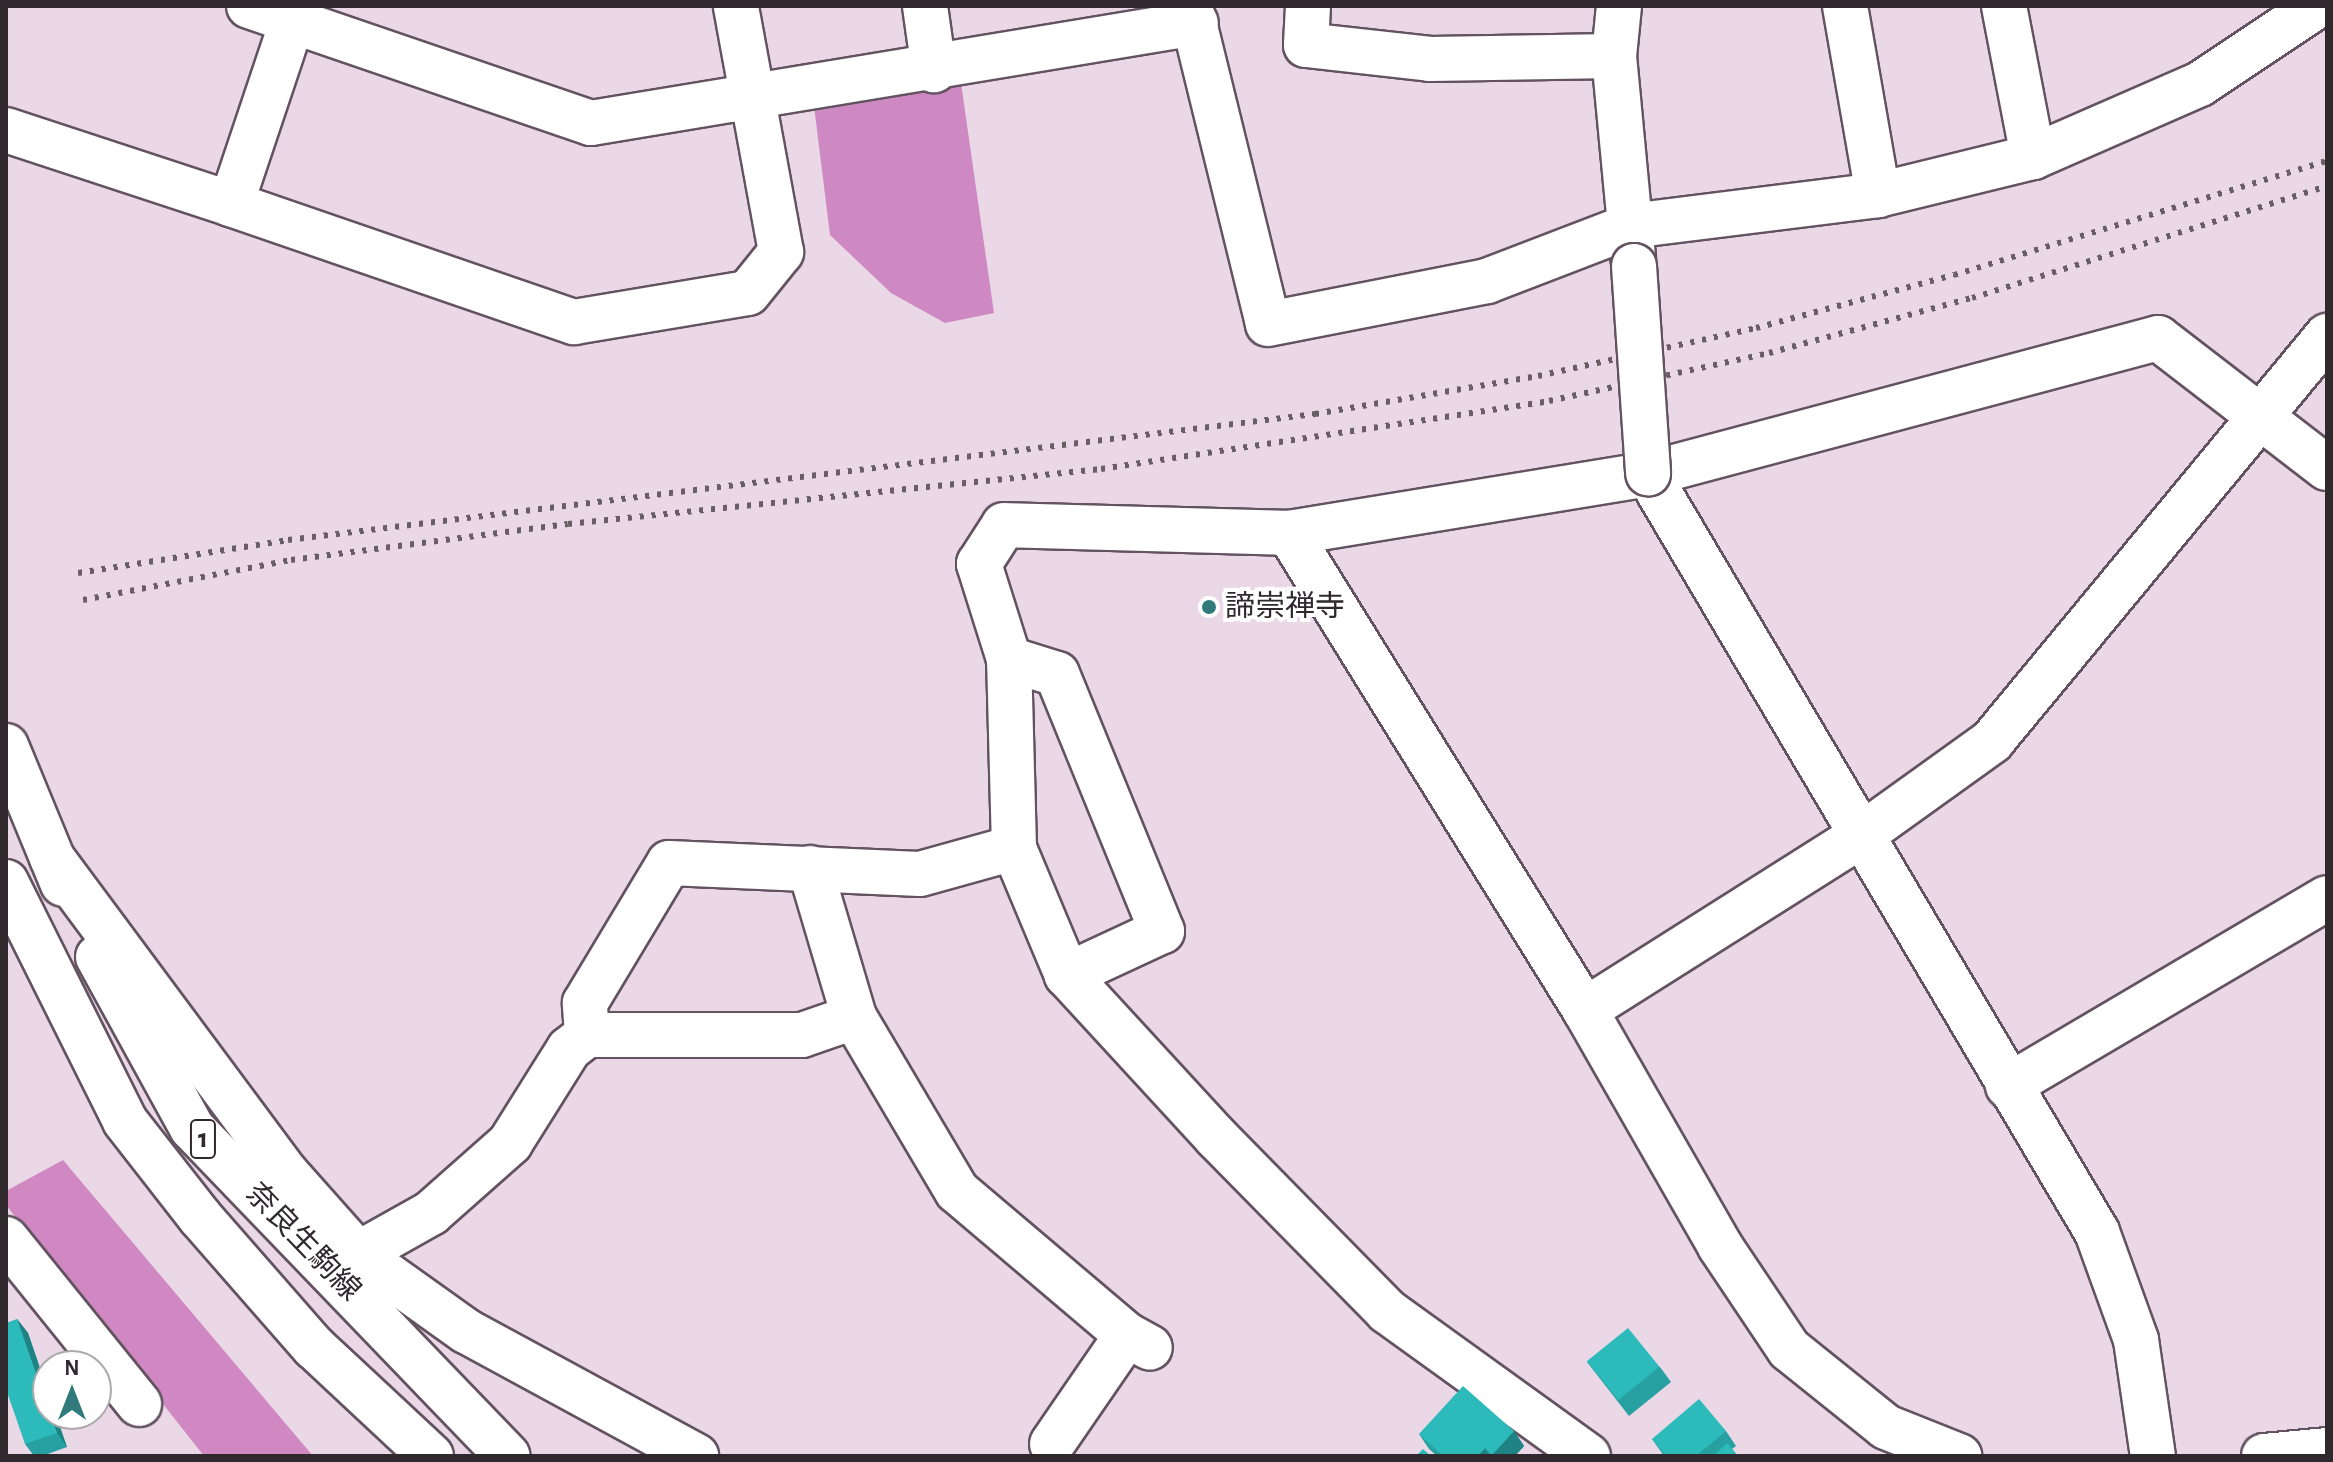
<!DOCTYPE html>
<html>
<head>
<meta charset="utf-8">
<style>
	body { margin:0 }
	#map { position:relative; width:2333px; height:1462px; overflow:hidden; background:#ebd8e7; font-family:"Alegreya Sans","Noto Sans JP",sans-serif }
	div>[style] { position:absolute }
	.forest>* { inset:0; background:#cf88c1 }
	.water>* { inset:0; background:#cf89c2 }
	.roads { filter:drop-shadow(2px 0 #635360) drop-shadow(-2px 0 #635360) drop-shadow(0 2px #635360) drop-shadow(0 -2px #635360) }
	.minor>* { height:44px; margin:-22px; padding:0 22px; transform-origin:22px; border-radius:22px; background:#fff }
	.major>* { height:44px; margin:-22px; padding:0 22px; transform-origin:22px; border-radius:22px; background:#fff }
	.rail>* { height:6px; margin-top:-3px; transform-origin:0; background:repeating-linear-gradient(90deg,#695e66 0 4px,transparent 0 12px) }
	.bridges { filter:drop-shadow(2px 0 #635360) drop-shadow(-2px 0 #635360) drop-shadow(0 2px #635360) drop-shadow(0 -2px #635360) }
	.minor-bridge>* { height:44px; margin:-22px; padding:0 22px; transform-origin:22px; border-radius:22px; background:#fff }
	.wall>* { inset:0; background:#26a0a1 }
	.shaded-wall>* { inset:0; background:#1f8283 }
	.building>* { inset:0; background:#2cbabb; transform-origin:0 0 }
	.dots>* { width:22px; height:22px; translate:-50% -50%; box-sizing:border-box; border:4px solid #fff; border-radius:50% }
	span { translate:-50% -50%; white-space:nowrap; text-align:center; line-height:1.15; -webkit-text-stroke:8px #fff; paint-order:stroke }
	.shield-label span { padding:2px 6px; background:#fff; border:2px solid; border-radius:6px; -webkit-text-stroke-width:0 }
	.shield-label { font-size:28px; color:#2f282d; font-weight:700 }
	.poi-label { font-size:30px; color:#2f282d }
	.left { translate:0 -50%; text-align:left }
	.street-label { font-size:30px; color:#2f282d }
	.frame { position:absolute; inset:0; border:8px solid #2f282d; pointer-events:none }
	.north { position:absolute; left:32px; top:1350px; width:80px; height:80px; box-sizing:border-box; background:#fff; border:2px solid #aca9ab; border-radius:50%; rotate:0deg; font-size:22px; font-weight:700; line-height:32px; text-align:center; color:#2f282d }
	.north::after { content:''; display:block; margin:auto; width:28px; height:36px; background:#317a7b; clip-path:polygon(50% 0,100% 100%,50% 72%,0 100%) }
</style>
</head>
<body>
<div id="map">
	<div class="forest">
		<div style="clip-path:polygon(63px 1160px,313px 1456px,204px 1456px,6px 1205px,6px 1191px)"></div>
	</div>
	<div class="water">
		<div style="clip-path:polygon(960px 76px,994px 313px,945px 323px,891px 293px,830px 235px,813px 98px)"></div>
	</div>
	<div class="roads">
		<div class="minor">
			<div style="left:249px;top:6px;width:361px;rotate:18.9deg"></div>
			<div style="left:591px;top:123px;width:613px;rotate:-9.39deg"></div>
			<div style="left:925px;top:6px;width:65px;rotate:82deg"></div>
			<div style="left:1190px;top:6px;width:327px;rotate:76.2deg"></div>
			<div style="left:1268px;top:324px;width:223px;rotate:-11.1deg"></div>
			<div style="left:1487px;top:281px;width:153px;rotate:-21deg"></div>
			<div style="left:1630px;top:226px;width:250px;rotate:-7.1deg"></div>
			<div style="left:1878px;top:195px;width:160px;rotate:-13.8deg"></div>
			<div style="left:2033px;top:157px;width:182px;rotate:-23.6deg"></div>
			<div style="left:2200px;top:84px;width:141px;rotate:-33.7deg"></div>
			<div style="left:1308px;top:6px;width:39px;rotate:93deg"></div>
			<div style="left:1306px;top:45px;width:125px;rotate:6.4deg"></div>
			<div style="left:1430px;top:59px;width:184px;rotate:-0.9deg"></div>
			<div style="left:1619px;top:6px;width:50px;rotate:95.7deg"></div>
			<div style="left:1614px;top:56px;width:201px;rotate:84.6deg"></div>
			<div style="left:1845px;top:6px;width:192px;rotate:80.1deg"></div>
			<div style="left:2004px;top:6px;width:154px;rotate:79.1deg"></div>
			<div style="left:292px;top:22px;width:192px;rotate:108.5deg"></div>
			<div style="left:231px;top:204px;width:363px;rotate:19deg"></div>
			<div style="left:574px;top:322px;width:176px;rotate:-9.5deg"></div>
			<div style="left:748px;top:293px;width:53px;rotate:-51.2deg"></div>
			<div style="left:781px;top:252px;width:250px;rotate:-100.4deg"></div>
			<div style="left:6px;top:130px;width:237px;rotate:18.2deg"></div>
			<div style="left:1648px;top:474px;width:881px;rotate:59.36deg"></div>
			<div style="left:2097px;top:1232px;width:115px;rotate:70.1deg"></div>
			<div style="left:2136px;top:1340px;width:117px;rotate:81.7deg"></div>
			<div style="left:1289px;top:533px;width:561px;rotate:58.18deg"></div>
			<div style="left:1585px;top:1010px;width:272px;rotate:60.2deg"></div>
			<div style="left:1720px;top:1246px;width:124px;rotate:56.2deg"></div>
			<div style="left:1789px;top:1349px;width:124px;rotate:38.8deg"></div>
			<div style="left:1886px;top:1427px;width:79px;rotate:21.7deg"></div>
			<div style="left:1009px;top:659px;width:50px;rotate:17.4deg"></div>
			<div style="left:1057px;top:674px;width:278px;rotate:67.8deg"></div>
			<div style="left:1162px;top:931px;width:105px;rotate:155.1deg"></div>
			<div style="left:810px;top:868px;width:155px;rotate:73.5deg"></div>
			<div style="left:854px;top:1017px;width:202px;rotate:59.4deg"></div>
			<div style="left:957px;top:1191px;width:223px;rotate:40.3deg"></div>
			<div style="left:1127px;top:1335px;width:26px;rotate:29deg"></div>
			<div style="left:1585px;top:1010px;width:325px;rotate:-32.3deg"></div>
			<div style="left:1860px;top:836px;width:163px;rotate:-35.7deg"></div>
			<div style="left:1992px;top:741px;width:526px;rotate:-50.4deg"></div>
			<div style="left:587px;top:1035px;width:215px"></div>
			<div style="left:802px;top:1035px;width:55px;rotate:-19.1deg"></div>
			<div style="left:2008px;top:1086px;width:370px;rotate:-30.5deg"></div>
			<div style="left:6px;top:1239px;width:212px;rotate:51.1deg"></div>
			<div style="left:358px;top:1254px;width:84px;rotate:-29.3deg"></div>
			<div style="left:431px;top:1213px;width:106px;rotate:-41.5deg"></div>
			<div style="left:510px;top:1143px;width:111px;rotate:-57.9deg"></div>
			<div style="left:569px;top:1049px;width:23px;rotate:-38deg"></div>
			<div style="left:587px;top:1035px;width:32px;rotate:-94deg"></div>
			<div style="left:585px;top:1003px;width:163px;rotate:-59deg"></div>
			<div style="left:669px;top:863px;width:251px;rotate:2.5deg"></div>
			<div style="left:920px;top:874px;width:98px;rotate:-15.5deg"></div>
			<div style="left:1052px;top:1444px;width:132px;rotate:-55.5deg"></div>
			<div style="left:1588px;top:1456px;width:248px;rotate:-144.2deg"></div>
			<div style="left:1387px;top:1311px;width:244px;rotate:-134.5deg"></div>
			<div style="left:1216px;top:1137px;width:220px;rotate:-132.6deg"></div>
			<div style="left:1067px;top:975px;width:138px;rotate:-112.7deg"></div>
			<div style="left:1014px;top:848px;width:189px;rotate:-91.5deg"></div>
			<div style="left:1009px;top:659px;width:100px;rotate:-107.5deg"></div>
			<div style="left:979px;top:564px;width:46px;rotate:-57.3deg"></div>
			<div style="left:1004px;top:525px;width:285px;rotate:1.6deg"></div>
			<div style="left:1289px;top:533px;width:364px;rotate:-9.3deg"></div>
			<div style="left:1648px;top:474px;width:528px;rotate:-14.93deg"></div>
			<div style="left:2158px;top:338px;width:213px;rotate:37.6deg"></div>
			<div style="left:2264px;top:1456px;width:63px;rotate:-5.4deg"></div>
		</div>
		<div class="major">
			<div style="left:6px;top:746px;width:149px;rotate:67.6deg"></div>
			<div style="left:52px;top:858px;width:394px;rotate:53.4deg"></div>
			<div style="left:287px;top:1174px;width:107px;rotate:48.4deg"></div>
			<div style="left:358px;top:1254px;width:133px;rotate:35.5deg"></div>
			<div style="left:466px;top:1331px;width:262px;rotate:28.5deg"></div>
			<div style="left:6px;top:882px;width:267px;rotate:63.5deg"></div>
			<div style="left:125px;top:1121px;width:122px;rotate:52deg"></div>
			<div style="left:200px;top:1217px;width:173px;rotate:48.8deg"></div>
			<div style="left:314px;top:1347px;width:160px;rotate:43deg"></div>
			<div style="left:98px;top:957px;width:195px;rotate:61.2deg"></div>
			<div style="left:192px;top:1128px;width:455px;rotate:46.1deg"></div>
		</div>
	</div>
	<div class="rail">
		<div style="left:78px;top:573px;width:213px;rotate:-8.9deg"></div>
		<div style="left:288px;top:540px;width:1035px;rotate:-6.99deg"></div>
		<div style="left:1315px;top:414px;width:226px;rotate:-9.7deg"></div>
		<div style="left:1538px;top:376px;width:223px;rotate:-12.4deg"></div>
		<div style="left:1756px;top:328px;width:205px;rotate:-15deg"></div>
		<div style="left:1954px;top:275px;width:390px;rotate:-17deg"></div>
		<div style="left:83px;top:600px;width:212px;rotate:-10.9deg"></div>
		<div style="left:291px;top:560px;width:279px;rotate:-7.4deg"></div>
		<div style="left:568px;top:524px;width:536px;rotate:-5.89deg"></div>
		<div style="left:1101px;top:469px;width:453px;rotate:-8.6deg"></div>
		<div style="left:1549px;top:401px;width:225px;rotate:-12.3deg"></div>
		<div style="left:1769px;top:353px;width:210px;rotate:-15.2deg"></div>
		<div style="left:1972px;top:298px;width:372px;rotate:-17.5deg"></div>
	</div>
	<div class="bridges">
		<div class="minor-bridge">
			<div style="left:1634px;top:266px;width:208px;rotate:86.1deg"></div>
		</div>
	</div>
	<div class="wall">
		<div style="clip-path:polygon(17px 1319px,28px 1333px,67px 1447px,42px 1456px,34px 1456px,25px 1444px)"></div>
		<div style="clip-path:polygon(1587px 1362px,1660px 1367px,1671px 1382px,1629px 1416px)"></div>
		<div style="clip-path:polygon(1514px 1431px,1524px 1446px,1515px 1456px,1437px 1456px,1429px 1449px,1419px 1434px)"></div>
		<div style="clip-path:polygon(1726px 1431px,1736px 1446px,1732px 1449px,1738px 1456px,1664px 1456px,1652px 1439px)"></div>
	</div>
	<div class="shaded-wall">
		<div style="clip-path:polygon(17px 1319px,28px 1333px,48px 1392px,48px 1408px)"></div>
		<div style="clip-path:polygon(50px 1414px,55px 1414px,67px 1447px,57px 1433px)"></div>
		<div style="clip-path:polygon(1514px 1431px,1524px 1446px,1515px 1456px,1493px 1456px,1492px 1455px)"></div>
		<div style="clip-path:polygon(1485px 1448px,1490px 1456px,1478px 1456px)"></div>
	</div>
	<div class="building">
		<div style="clip-path:polygon(17px 1319px,48px 1408px,48px 1414px,50px 1414px,57px 1433px,25px 1444px,6px 1389px,6px 1323px)"></div>
		<div style="left:1628px;top:1328px;width:50px;height:53px;rotate:51deg"></div>
		<div style="clip-path:polygon(1463px 1386px,1514px 1431px,1492px 1455px,1485px 1448px,1478px 1456px,1443px 1456px,1419px 1434px)"></div>
		<div style="clip-path:polygon(1699px 1399px,1726px 1431px,1696px 1456px,1666px 1456px,1652px 1439px)"></div>
		<div style="clip-path:polygon(1727px 1443px,1738px 1456px,1713px 1456px)"></div>
		<div style="clip-path:polygon(1423px 1449px,1431px 1456px,1416px 1456px)"></div>
	</div>
	<div class="dots">
		<div style="left:1209px;top:607px;background:#317a7b"></div>
	</div>
	<div class="shield-label">
		<span style="left:203px;top:1139px">1</span>
	</div>
	<div class="poi-label">
		<span class="left" style="left:1225px;top:607px">諦崇禅寺</span>
	</div>
	<div class="street-label">
		<span style="left:303px;top:1242px;rotate:46deg">奈良生駒線</span>
	</div>
	<div class="frame"></div>
	<div class="north">N</div>
</div>
</body>
</html>
